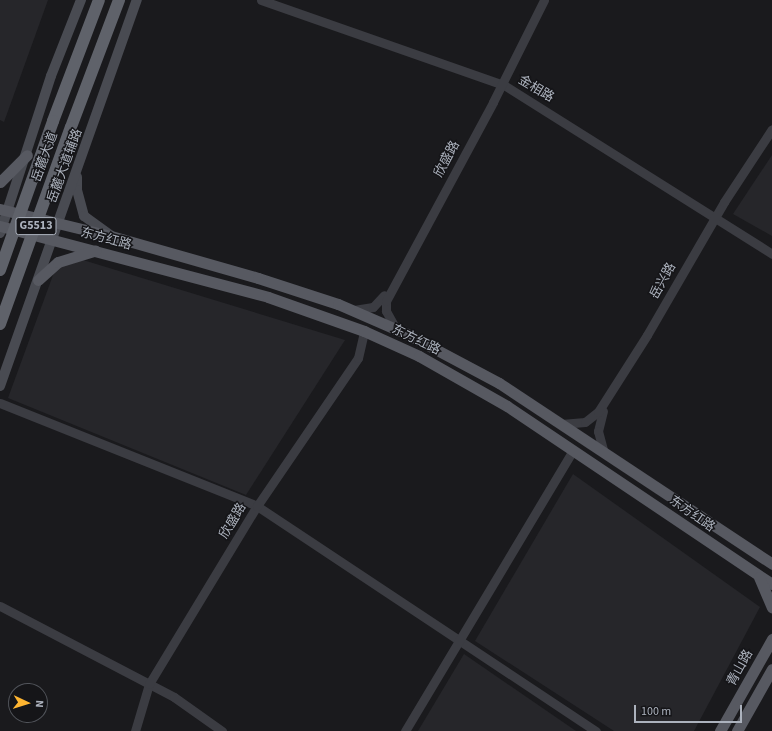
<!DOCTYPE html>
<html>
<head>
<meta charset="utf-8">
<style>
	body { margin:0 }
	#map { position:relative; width:772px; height:731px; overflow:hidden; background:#1a1a1d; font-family:"Source Sans 3","Noto Sans SC",sans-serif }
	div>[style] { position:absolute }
	.built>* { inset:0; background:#26262a }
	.tertiary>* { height:9px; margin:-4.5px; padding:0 4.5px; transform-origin:4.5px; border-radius:4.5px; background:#3b3c42 }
	.secondary>* { height:10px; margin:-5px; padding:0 5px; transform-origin:5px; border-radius:5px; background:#494b52 }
	.primary>* { height:11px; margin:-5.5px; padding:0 5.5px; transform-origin:5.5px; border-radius:5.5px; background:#575961 }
	.trunk>* { height:12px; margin:-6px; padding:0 6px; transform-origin:6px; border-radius:6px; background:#5f626a }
	.trunk-bridge>* { height:12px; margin:-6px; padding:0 6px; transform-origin:6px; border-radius:6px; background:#5f626a }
	span { translate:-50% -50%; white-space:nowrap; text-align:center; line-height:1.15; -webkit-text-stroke:3px #151518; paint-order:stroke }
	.shield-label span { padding:1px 3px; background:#151518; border:1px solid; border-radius:3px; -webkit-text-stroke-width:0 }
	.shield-label { font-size:12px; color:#acb2bd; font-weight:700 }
	.street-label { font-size:13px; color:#acb2bd }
	.north { position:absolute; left:8px; top:683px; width:40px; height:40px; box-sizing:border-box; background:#151518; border:1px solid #51545a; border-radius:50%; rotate:94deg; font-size:11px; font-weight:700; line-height:16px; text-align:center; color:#acb2bd }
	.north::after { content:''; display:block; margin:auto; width:14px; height:18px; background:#feb531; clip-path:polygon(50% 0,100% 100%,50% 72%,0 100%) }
	.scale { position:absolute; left:634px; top:705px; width:108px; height:18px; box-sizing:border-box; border:2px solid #acb2bd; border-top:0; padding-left:5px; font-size:12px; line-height:14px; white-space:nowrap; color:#acb2bd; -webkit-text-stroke:3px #151518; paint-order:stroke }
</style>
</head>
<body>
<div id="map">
	<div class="built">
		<div style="clip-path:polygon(0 0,48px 0,4px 122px,0 120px)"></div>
		<div style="clip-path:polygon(772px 155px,772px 236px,733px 214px)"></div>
		<div style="clip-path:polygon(83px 260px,345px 340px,246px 495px,8px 398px,56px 267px)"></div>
		<div style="clip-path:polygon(573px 474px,760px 607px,694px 731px,614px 731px,475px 641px)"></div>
		<div style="clip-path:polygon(464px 654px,576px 731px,418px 731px)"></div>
	</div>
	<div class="tertiary">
		<div style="left:261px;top:0;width:257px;rotate:19.3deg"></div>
		<div style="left:504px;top:85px;width:317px;rotate:32.2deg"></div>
		<div style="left:354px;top:310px;width:19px;rotate:-9deg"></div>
		<div style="left:373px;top:307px;width:16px;rotate:-47deg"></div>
		<div style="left:396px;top:329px;width:21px;rotate:-119deg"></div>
		<div style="left:386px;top:311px;width:10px;rotate:-90deg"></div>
		<div style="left:386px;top:301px;width:226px;rotate:-61.7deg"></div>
		<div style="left:493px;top:102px;width:114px;rotate:-63.4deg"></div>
		<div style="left:0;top:403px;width:277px;rotate:21.8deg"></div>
		<div style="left:257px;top:506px;width:407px;rotate:33.6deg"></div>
		<div style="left:603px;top:411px;width:21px;rotate:104deg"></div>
		<div style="left:598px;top:431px;width:23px;rotate:75deg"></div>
		<div style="left:561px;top:424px;width:24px;rotate:-5deg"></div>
		<div style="left:585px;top:422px;width:16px;rotate:-38deg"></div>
		<div style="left:598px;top:412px;width:91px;rotate:-57.5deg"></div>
		<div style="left:647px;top:335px;width:154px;rotate:-59.9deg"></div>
		<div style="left:724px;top:202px;width:87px;rotate:-56.7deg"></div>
		<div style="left:0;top:606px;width:196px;rotate:27.6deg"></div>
		<div style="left:174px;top:697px;width:59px;rotate:35.3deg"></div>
		<div style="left:135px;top:731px;width:49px;rotate:-73.4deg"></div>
		<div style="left:149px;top:684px;width:208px;rotate:-58.8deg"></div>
		<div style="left:257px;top:506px;width:179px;rotate:-55.7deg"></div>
		<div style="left:358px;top:358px;width:28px;rotate:-77deg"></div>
		<div style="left:405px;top:731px;width:327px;rotate:-59.1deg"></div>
	</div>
	<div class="secondary">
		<div style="left:77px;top:177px;width:13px;rotate:90deg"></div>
		<div style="left:77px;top:190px;width:27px;rotate:75deg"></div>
		<div style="left:84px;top:216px;width:32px;rotate:36deg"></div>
		<div style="left:0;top:233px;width:165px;rotate:-72deg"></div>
		<div style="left:51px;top:76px;width:82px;rotate:-68.5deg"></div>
		<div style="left:0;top:386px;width:410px;rotate:-70.5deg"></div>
	</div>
	<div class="primary">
		<div style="left:0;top:182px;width:38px;rotate:-45deg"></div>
		<div style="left:0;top:209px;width:114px;rotate:13.7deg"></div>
		<div style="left:111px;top:236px;width:153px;rotate:15.9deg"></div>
		<div style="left:258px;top:278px;width:84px;rotate:18deg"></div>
		<div style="left:338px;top:304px;width:75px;rotate:23.5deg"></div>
		<div style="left:407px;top:334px;width:104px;rotate:28deg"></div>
		<div style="left:499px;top:383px;width:328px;rotate:33.5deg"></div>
		<div style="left:0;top:226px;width:277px;rotate:14.8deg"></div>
		<div style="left:268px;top:297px;width:102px;rotate:19.5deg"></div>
		<div style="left:364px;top:331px;width:60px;rotate:24.4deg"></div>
		<div style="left:419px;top:356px;width:101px;rotate:29.6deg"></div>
		<div style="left:507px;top:406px;width:319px;rotate:33.9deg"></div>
		<div style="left:38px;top:280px;width:27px;rotate:-42deg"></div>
		<div style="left:58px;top:262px;width:39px;rotate:-17deg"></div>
		<div style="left:759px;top:577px;width:33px;rotate:67deg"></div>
		<div style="left:720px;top:731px;width:106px;rotate:-60.5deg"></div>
		<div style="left:737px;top:731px;width:71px;rotate:-60.6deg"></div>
	</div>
	<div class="trunk">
		<div style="left:53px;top:121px;width:129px;rotate:-69.2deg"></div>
		<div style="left:71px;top:127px;width:136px;rotate:-69.3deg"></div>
	</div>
	<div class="trunk-bridge">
		<div style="left:0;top:270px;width:158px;rotate:-70.4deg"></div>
		<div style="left:0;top:324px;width:209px;rotate:-70.2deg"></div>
	</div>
	<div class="shield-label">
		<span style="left:36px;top:226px">G5513</span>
	</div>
	<div class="street-label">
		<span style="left:536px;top:89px;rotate:31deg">金相路</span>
		<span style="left:45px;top:157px;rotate:-70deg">岳麓大道</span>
		<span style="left:447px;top:159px;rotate:-62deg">欣盛路</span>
		<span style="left:65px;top:166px;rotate:-70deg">岳麓大道辅路</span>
		<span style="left:106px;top:239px;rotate:15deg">东方红路</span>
		<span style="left:663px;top:281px;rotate:-61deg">岳兴路</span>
		<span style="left:416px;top:340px;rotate:26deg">东方红路</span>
		<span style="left:692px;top:514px;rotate:35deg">东方红路</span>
		<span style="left:233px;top:521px;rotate:-59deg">欣盛路</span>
		<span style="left:740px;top:668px;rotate:-61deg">青山路</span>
	</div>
	<div class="north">N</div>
	<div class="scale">100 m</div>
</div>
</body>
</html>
